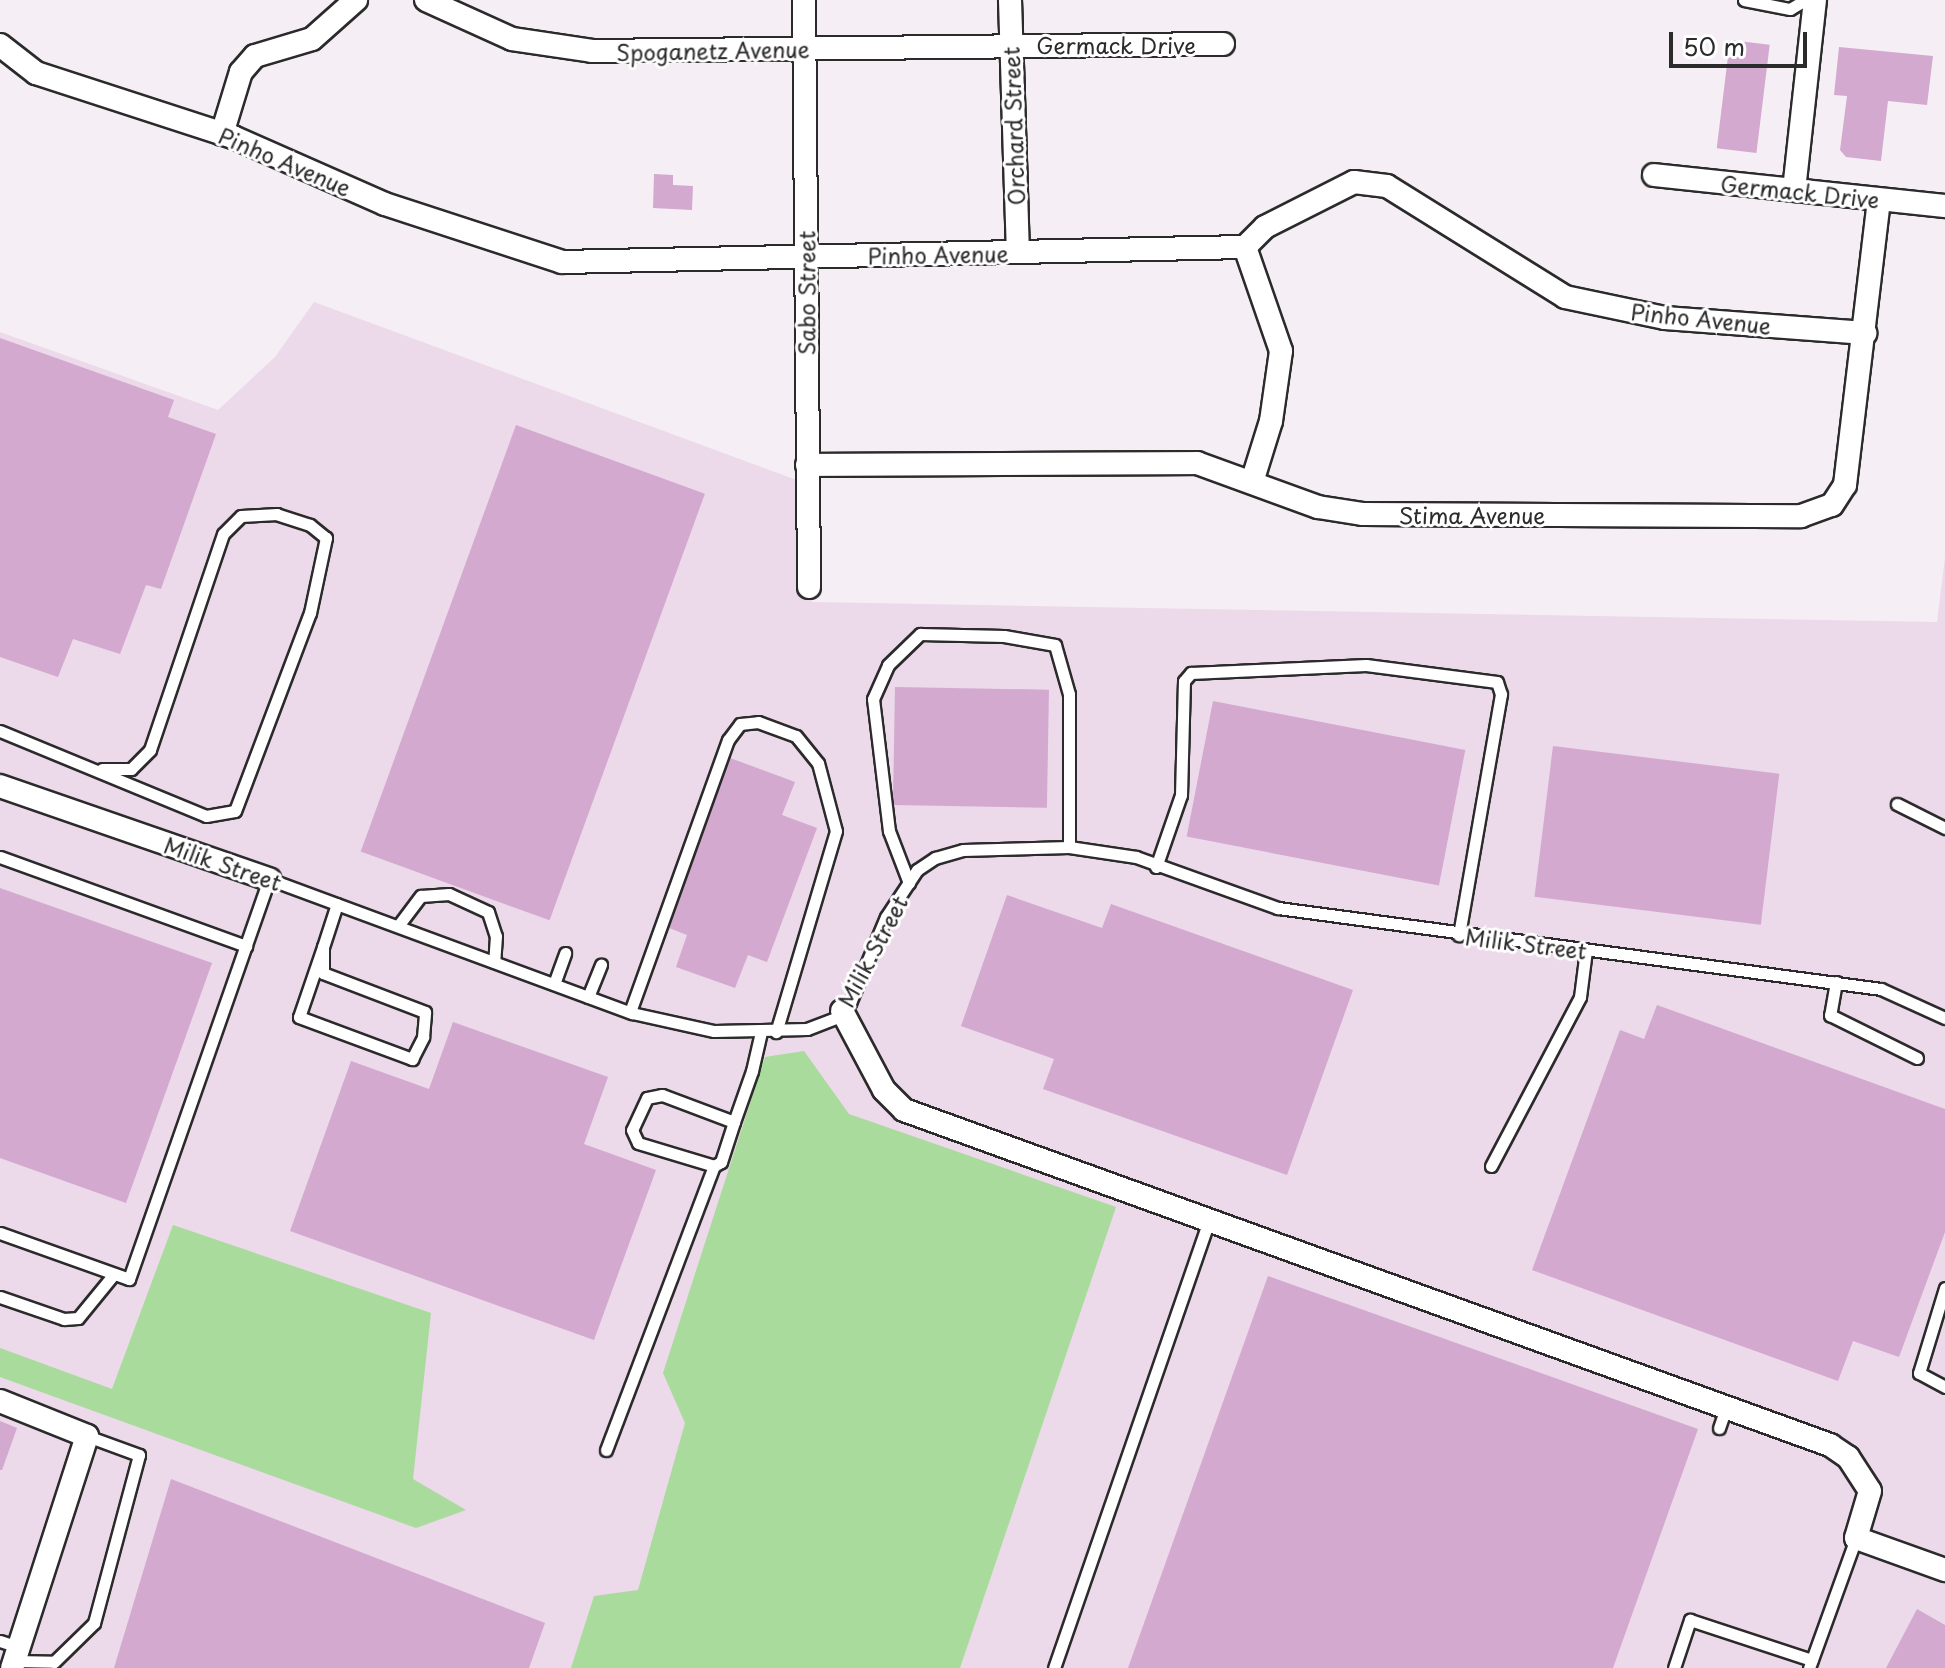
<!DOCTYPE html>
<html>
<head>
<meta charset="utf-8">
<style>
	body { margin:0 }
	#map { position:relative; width:1945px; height:1668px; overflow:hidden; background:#f6eef5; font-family:"Playpen Sans",sans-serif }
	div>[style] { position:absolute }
	.built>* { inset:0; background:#ecd9ea }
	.green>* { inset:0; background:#a8db9c }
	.building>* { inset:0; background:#d3a9cf; transform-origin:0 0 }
	.roads { filter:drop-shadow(2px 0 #2b2b2b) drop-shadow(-2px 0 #2b2b2b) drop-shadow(0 2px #2b2b2b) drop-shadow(0 -2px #2b2b2b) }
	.service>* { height:11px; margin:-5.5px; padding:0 5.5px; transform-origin:5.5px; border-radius:5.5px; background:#fff }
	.minor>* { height:22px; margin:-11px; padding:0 11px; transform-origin:11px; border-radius:11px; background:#fff }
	span { translate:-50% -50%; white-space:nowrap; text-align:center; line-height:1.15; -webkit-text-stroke:6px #fff; paint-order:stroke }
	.street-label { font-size:22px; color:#2b2b2b }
	.scale { position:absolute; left:1669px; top:32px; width:138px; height:36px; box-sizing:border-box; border:4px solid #2b2b2b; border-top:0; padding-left:10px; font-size:24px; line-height:28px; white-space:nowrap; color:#2b2b2b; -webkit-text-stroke:6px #fff; paint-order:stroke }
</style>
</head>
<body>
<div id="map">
	<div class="built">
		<div style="clip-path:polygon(314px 302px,810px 485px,812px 602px,1937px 622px,1945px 557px,1945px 1668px,0 1668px,0 332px,218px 410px,275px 357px)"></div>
	</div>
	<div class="green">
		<div style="clip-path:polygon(804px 1051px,849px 1114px,1116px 1207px,960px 1668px,571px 1668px,594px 1596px,638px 1590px,685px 1423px,663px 1373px,765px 1057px)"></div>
		<div style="clip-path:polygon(173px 1225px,431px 1313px,413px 1479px,466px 1510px,416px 1528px,0 1377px,0 1348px,112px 1389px)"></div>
	</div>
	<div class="building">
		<div style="left:1730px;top:40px;width:40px;height:109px;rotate:7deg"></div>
		<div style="clip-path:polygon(1839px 47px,1933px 56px,1927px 105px,1888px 101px,1881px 161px,1846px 157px,1840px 150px,1847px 96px,1834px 95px)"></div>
		<div style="clip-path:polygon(654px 174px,673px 175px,673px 185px,693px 186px,692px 210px,653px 208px)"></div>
		<div style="clip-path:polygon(0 338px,174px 400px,168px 417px,216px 434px,161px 589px,146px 585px,120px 654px,73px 639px,58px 677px,0 657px)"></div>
		<div style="left:516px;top:425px;width:201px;height:454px;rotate:20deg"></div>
		<div style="left:895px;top:687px;width:154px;height:118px;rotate:1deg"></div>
		<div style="left:1213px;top:701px;width:257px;height:138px;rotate:11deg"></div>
		<div style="left:1553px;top:746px;width:228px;height:152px;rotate:7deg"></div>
		<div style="clip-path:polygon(730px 758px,795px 782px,782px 815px,817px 828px,767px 962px,748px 955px,735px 988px,676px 967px,687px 935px,669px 928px)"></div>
		<div style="clip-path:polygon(0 888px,212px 963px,126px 1203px,0 1158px)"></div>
		<div style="clip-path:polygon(1007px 895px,1102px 928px,1111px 904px,1353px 990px,1287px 1175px,1043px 1089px,1054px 1059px,961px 1026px)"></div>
		<div style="clip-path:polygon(1657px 1005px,1945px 1109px,1945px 1232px,1899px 1357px,1853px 1341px,1838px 1381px,1532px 1270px,1620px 1030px,1644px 1039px)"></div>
		<div style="clip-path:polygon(453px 1022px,608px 1077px,584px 1144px,656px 1170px,594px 1340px,290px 1231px,351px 1061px,429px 1089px)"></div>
		<div style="clip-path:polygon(1268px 1276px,1698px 1429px,1613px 1668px,1128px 1668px)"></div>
		<div style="clip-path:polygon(0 1421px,17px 1428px,2px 1470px,0 1470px)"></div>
		<div style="clip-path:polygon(171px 1479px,545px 1623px,529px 1668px,114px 1668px)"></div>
		<div style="clip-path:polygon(1917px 1609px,1945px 1625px,1945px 1668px,1886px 1668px)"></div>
	</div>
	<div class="roads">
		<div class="service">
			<div style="left:1744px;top:0;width:47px;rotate:11.1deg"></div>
			<div style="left:1790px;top:9px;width:17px;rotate:-31deg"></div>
			<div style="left:0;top:731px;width:223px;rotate:22.4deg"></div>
			<div style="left:206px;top:816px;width:29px;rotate:-10deg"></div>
			<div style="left:235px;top:811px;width:212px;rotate:-69.3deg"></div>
			<div style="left:310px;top:613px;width:77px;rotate:-78deg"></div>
			<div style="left:326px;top:538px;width:21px;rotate:-141deg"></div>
			<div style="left:310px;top:525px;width:35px;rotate:-162deg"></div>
			<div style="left:277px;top:514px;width:36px;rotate:177deg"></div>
			<div style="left:241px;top:516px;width:25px;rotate:135deg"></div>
			<div style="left:223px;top:534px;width:228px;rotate:108.7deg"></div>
			<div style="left:150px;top:750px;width:27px;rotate:135deg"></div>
			<div style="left:131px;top:769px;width:29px;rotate:180deg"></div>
			<div style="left:1897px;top:804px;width:54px;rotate:26.6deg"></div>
			<div style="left:0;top:857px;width:262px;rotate:19.9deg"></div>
			<div style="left:1156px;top:867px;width:76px;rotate:-70.9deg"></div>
			<div style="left:1181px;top:795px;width:114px;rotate:-88.5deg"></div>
			<div style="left:1184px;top:681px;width:11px;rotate:-49deg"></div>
			<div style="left:1191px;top:673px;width:175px;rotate:-2.6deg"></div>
			<div style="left:1366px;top:665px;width:132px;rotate:7.4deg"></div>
			<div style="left:1497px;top:682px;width:13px;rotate:72deg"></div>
			<div style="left:1501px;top:694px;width:245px;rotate:99.9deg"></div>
			<div style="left:909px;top:883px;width:56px;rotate:-111deg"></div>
			<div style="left:889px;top:831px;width:133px;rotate:-96.9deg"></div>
			<div style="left:873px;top:699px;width:37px;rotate:-66deg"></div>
			<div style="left:888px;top:665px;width:45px;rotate:-44.1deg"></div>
			<div style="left:920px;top:634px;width:84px;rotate:1.4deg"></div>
			<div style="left:1004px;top:636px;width:52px;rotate:10deg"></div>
			<div style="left:1055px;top:645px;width:51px;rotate:74.1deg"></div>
			<div style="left:1069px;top:694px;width:153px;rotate:90deg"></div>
			<div style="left:398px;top:926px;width:38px;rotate:-53deg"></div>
			<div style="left:421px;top:896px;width:28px;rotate:-4deg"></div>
			<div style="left:449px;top:894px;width:43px;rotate:24.8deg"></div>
			<div style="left:488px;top:912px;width:25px;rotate:72deg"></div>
			<div style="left:496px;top:936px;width:26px;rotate:94deg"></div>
			<div style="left:323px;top:947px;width:74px;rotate:108.9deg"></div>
			<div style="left:299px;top:1017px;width:121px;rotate:20.4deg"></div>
			<div style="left:412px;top:1059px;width:25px;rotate:-63deg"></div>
			<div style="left:423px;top:1037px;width:25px;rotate:-85deg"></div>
			<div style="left:425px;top:1012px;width:109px;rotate:-159.1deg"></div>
			<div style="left:323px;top:973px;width:26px;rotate:-90deg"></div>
			<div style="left:323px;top:947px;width:45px;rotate:-72deg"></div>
			<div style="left:1836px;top:982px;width:34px;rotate:100deg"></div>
			<div style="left:1830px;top:1015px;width:97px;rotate:26.3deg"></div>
			<div style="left:554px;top:984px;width:33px;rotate:-70deg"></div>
			<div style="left:588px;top:997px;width:35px;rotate:-68deg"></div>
			<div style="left:630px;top:1012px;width:289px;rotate:-70.2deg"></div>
			<div style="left:728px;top:740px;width:20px;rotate:-53deg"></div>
			<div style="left:740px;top:724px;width:18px;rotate:-6deg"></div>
			<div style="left:758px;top:722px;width:40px;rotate:20.2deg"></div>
			<div style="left:796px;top:736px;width:35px;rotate:51deg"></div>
			<div style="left:818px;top:763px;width:70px;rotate:75.2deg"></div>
			<div style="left:836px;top:831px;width:210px;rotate:106.6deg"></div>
			<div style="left:734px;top:1122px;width:77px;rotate:-159.4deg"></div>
			<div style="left:662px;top:1095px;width:15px;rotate:169deg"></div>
			<div style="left:647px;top:1098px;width:35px;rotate:115deg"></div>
			<div style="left:632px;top:1130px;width:14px;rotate:65deg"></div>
			<div style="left:638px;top:1143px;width:79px;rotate:16.8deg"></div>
			<div style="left:714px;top:1166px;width:8px;rotate:-30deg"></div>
			<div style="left:721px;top:1162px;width:42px;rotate:-72deg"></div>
			<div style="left:734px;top:1122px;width:54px;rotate:-70.6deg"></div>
			<div style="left:752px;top:1071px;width:39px;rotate:-77deg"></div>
			<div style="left:1491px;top:1166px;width:191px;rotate:-62.2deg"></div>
			<div style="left:1580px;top:997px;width:47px;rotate:-82.7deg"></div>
			<div style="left:0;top:1233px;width:137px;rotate:19.6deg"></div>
			<div style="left:129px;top:1279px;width:424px;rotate:-70.7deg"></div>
			<div style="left:269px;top:879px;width:387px;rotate:20.3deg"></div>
			<div style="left:632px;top:1013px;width:84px;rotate:12.4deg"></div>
			<div style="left:714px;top:1031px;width:93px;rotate:-1.2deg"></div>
			<div style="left:807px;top:1029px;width:31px;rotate:-21deg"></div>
			<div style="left:836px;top:1018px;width:21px;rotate:-47deg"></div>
			<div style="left:850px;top:1003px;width:93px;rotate:-67.3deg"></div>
			<div style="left:886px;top:917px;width:56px;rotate:-56.6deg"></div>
			<div style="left:917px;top:870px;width:22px;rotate:-34deg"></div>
			<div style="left:935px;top:858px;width:29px;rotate:-16deg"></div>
			<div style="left:963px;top:850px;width:106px;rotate:-1.6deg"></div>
			<div style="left:1069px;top:847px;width:68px;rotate:8.5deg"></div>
			<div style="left:1136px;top:857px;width:151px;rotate:19.8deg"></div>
			<div style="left:1278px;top:908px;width:608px;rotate:7.65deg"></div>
			<div style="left:1881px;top:989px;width:70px;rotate:24.4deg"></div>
			<div style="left:1945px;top:1288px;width:89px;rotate:107deg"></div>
			<div style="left:1919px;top:1373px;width:30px;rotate:28deg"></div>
			<div style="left:0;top:1297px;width:68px;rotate:19deg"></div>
			<div style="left:64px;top:1319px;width:14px;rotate:-4deg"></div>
			<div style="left:78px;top:1318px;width:57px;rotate:-50.7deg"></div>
			<div style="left:1719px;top:1428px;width:21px;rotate:-71deg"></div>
			<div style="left:606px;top:1450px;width:304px;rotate:-69.2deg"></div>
			<div style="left:0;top:1641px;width:20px;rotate:18deg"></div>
			<div style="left:15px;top:1661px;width:39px;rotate:1deg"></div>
			<div style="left:54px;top:1662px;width:56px;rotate:-44.3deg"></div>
			<div style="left:94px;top:1623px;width:174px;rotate:-75deg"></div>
			<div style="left:139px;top:1455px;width:55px;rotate:-159.9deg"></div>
			<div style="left:1054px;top:1668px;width:474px;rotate:-70.9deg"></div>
			<div style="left:1674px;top:1668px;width:51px;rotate:-71.6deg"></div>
			<div style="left:1690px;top:1620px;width:128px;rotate:18.2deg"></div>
			<div style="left:1809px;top:1668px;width:138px;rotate:-70.1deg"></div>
		</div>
		<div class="minor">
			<div style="left:426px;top:0;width:94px;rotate:24.4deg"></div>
			<div style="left:512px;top:39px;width:81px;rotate:8.5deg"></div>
			<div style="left:592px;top:51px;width:631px;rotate:-0.64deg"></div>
			<div style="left:804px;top:0;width:587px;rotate:89.51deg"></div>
			<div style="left:1010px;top:0;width:252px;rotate:88.2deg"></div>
			<div style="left:0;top:45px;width:46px;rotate:37.9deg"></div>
			<div style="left:36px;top:73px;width:207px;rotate:18deg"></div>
			<div style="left:233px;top:137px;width:166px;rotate:23.8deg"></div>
			<div style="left:385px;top:204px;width:186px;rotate:18.1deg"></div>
			<div style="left:562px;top:262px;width:683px;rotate:-1.26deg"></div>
			<div style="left:1245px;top:247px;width:28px;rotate:-45deg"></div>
			<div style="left:1265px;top:227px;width:100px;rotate:-26.8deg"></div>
			<div style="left:1354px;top:182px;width:33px;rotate:7deg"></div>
			<div style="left:1387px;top:186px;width:210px;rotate:31.9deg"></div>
			<div style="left:1565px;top:297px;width:102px;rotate:11.9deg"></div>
			<div style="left:1665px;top:318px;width:201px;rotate:4.3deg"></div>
			<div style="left:222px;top:134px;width:65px;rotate:-73deg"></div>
			<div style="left:241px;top:72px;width:21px;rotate:-49deg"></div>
			<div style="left:255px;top:56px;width:59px;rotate:-16.6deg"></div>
			<div style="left:312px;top:39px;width:59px;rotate:-41.6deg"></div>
			<div style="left:1654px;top:175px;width:293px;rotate:6.1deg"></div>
			<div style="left:1794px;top:190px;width:191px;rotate:-83.7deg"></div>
			<div style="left:1245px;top:247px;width:110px;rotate:70.9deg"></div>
			<div style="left:1281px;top:351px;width:71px;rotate:98.1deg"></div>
			<div style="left:1271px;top:421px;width:64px;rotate:107.3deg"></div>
			<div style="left:807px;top:465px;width:390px;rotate:-0.3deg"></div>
			<div style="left:1197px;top:463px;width:129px;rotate:20deg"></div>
			<div style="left:1318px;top:507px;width:46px;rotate:8.8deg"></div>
			<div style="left:1363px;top:514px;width:438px;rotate:0.3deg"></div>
			<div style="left:1801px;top:516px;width:33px;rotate:-20deg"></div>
			<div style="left:1832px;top:505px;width:24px;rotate:-57deg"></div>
			<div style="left:1845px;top:485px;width:287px;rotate:-83.2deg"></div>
			<div style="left:0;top:786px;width:285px;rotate:19.1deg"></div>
			<div style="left:842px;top:1011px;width:89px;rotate:62deg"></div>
			<div style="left:884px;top:1090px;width:28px;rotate:45deg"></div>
			<div style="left:904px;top:1110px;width:985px;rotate:19.89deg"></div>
			<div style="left:1830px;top:1445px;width:22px;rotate:34deg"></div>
			<div style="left:1848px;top:1457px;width:40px;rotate:57.1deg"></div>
			<div style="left:1870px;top:1491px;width:49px;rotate:106.6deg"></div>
			<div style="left:1856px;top:1538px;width:95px;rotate:19.8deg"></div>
			<div style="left:0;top:1401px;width:94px;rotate:21.9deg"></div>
			<div style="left:87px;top:1436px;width:244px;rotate:107.9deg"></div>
		</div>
	</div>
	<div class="street-label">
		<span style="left:1116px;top:45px">Germack Drive</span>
		<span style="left:713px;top:50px;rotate:-1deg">Spoganetz Avenue</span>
		<span style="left:1013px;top:126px;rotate:-92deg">Orchard Street</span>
		<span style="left:285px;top:161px;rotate:23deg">Pinho Avenue</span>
		<span style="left:1800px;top:191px;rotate:6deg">Germack Drive</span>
		<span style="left:938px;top:254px;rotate:-1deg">Pinho Avenue</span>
		<span style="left:806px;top:293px;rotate:-90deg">Sabo Street</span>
		<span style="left:1701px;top:318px;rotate:6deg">Pinho Avenue</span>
		<span style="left:1472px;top:515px">Stima Avenue</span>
		<span style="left:223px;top:863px;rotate:19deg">Milik Street</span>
		<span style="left:1526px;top:943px;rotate:7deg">Milik Street</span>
		<span style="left:872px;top:951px;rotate:-62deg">Milik Street</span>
	</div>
	<div class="scale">50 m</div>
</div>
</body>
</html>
